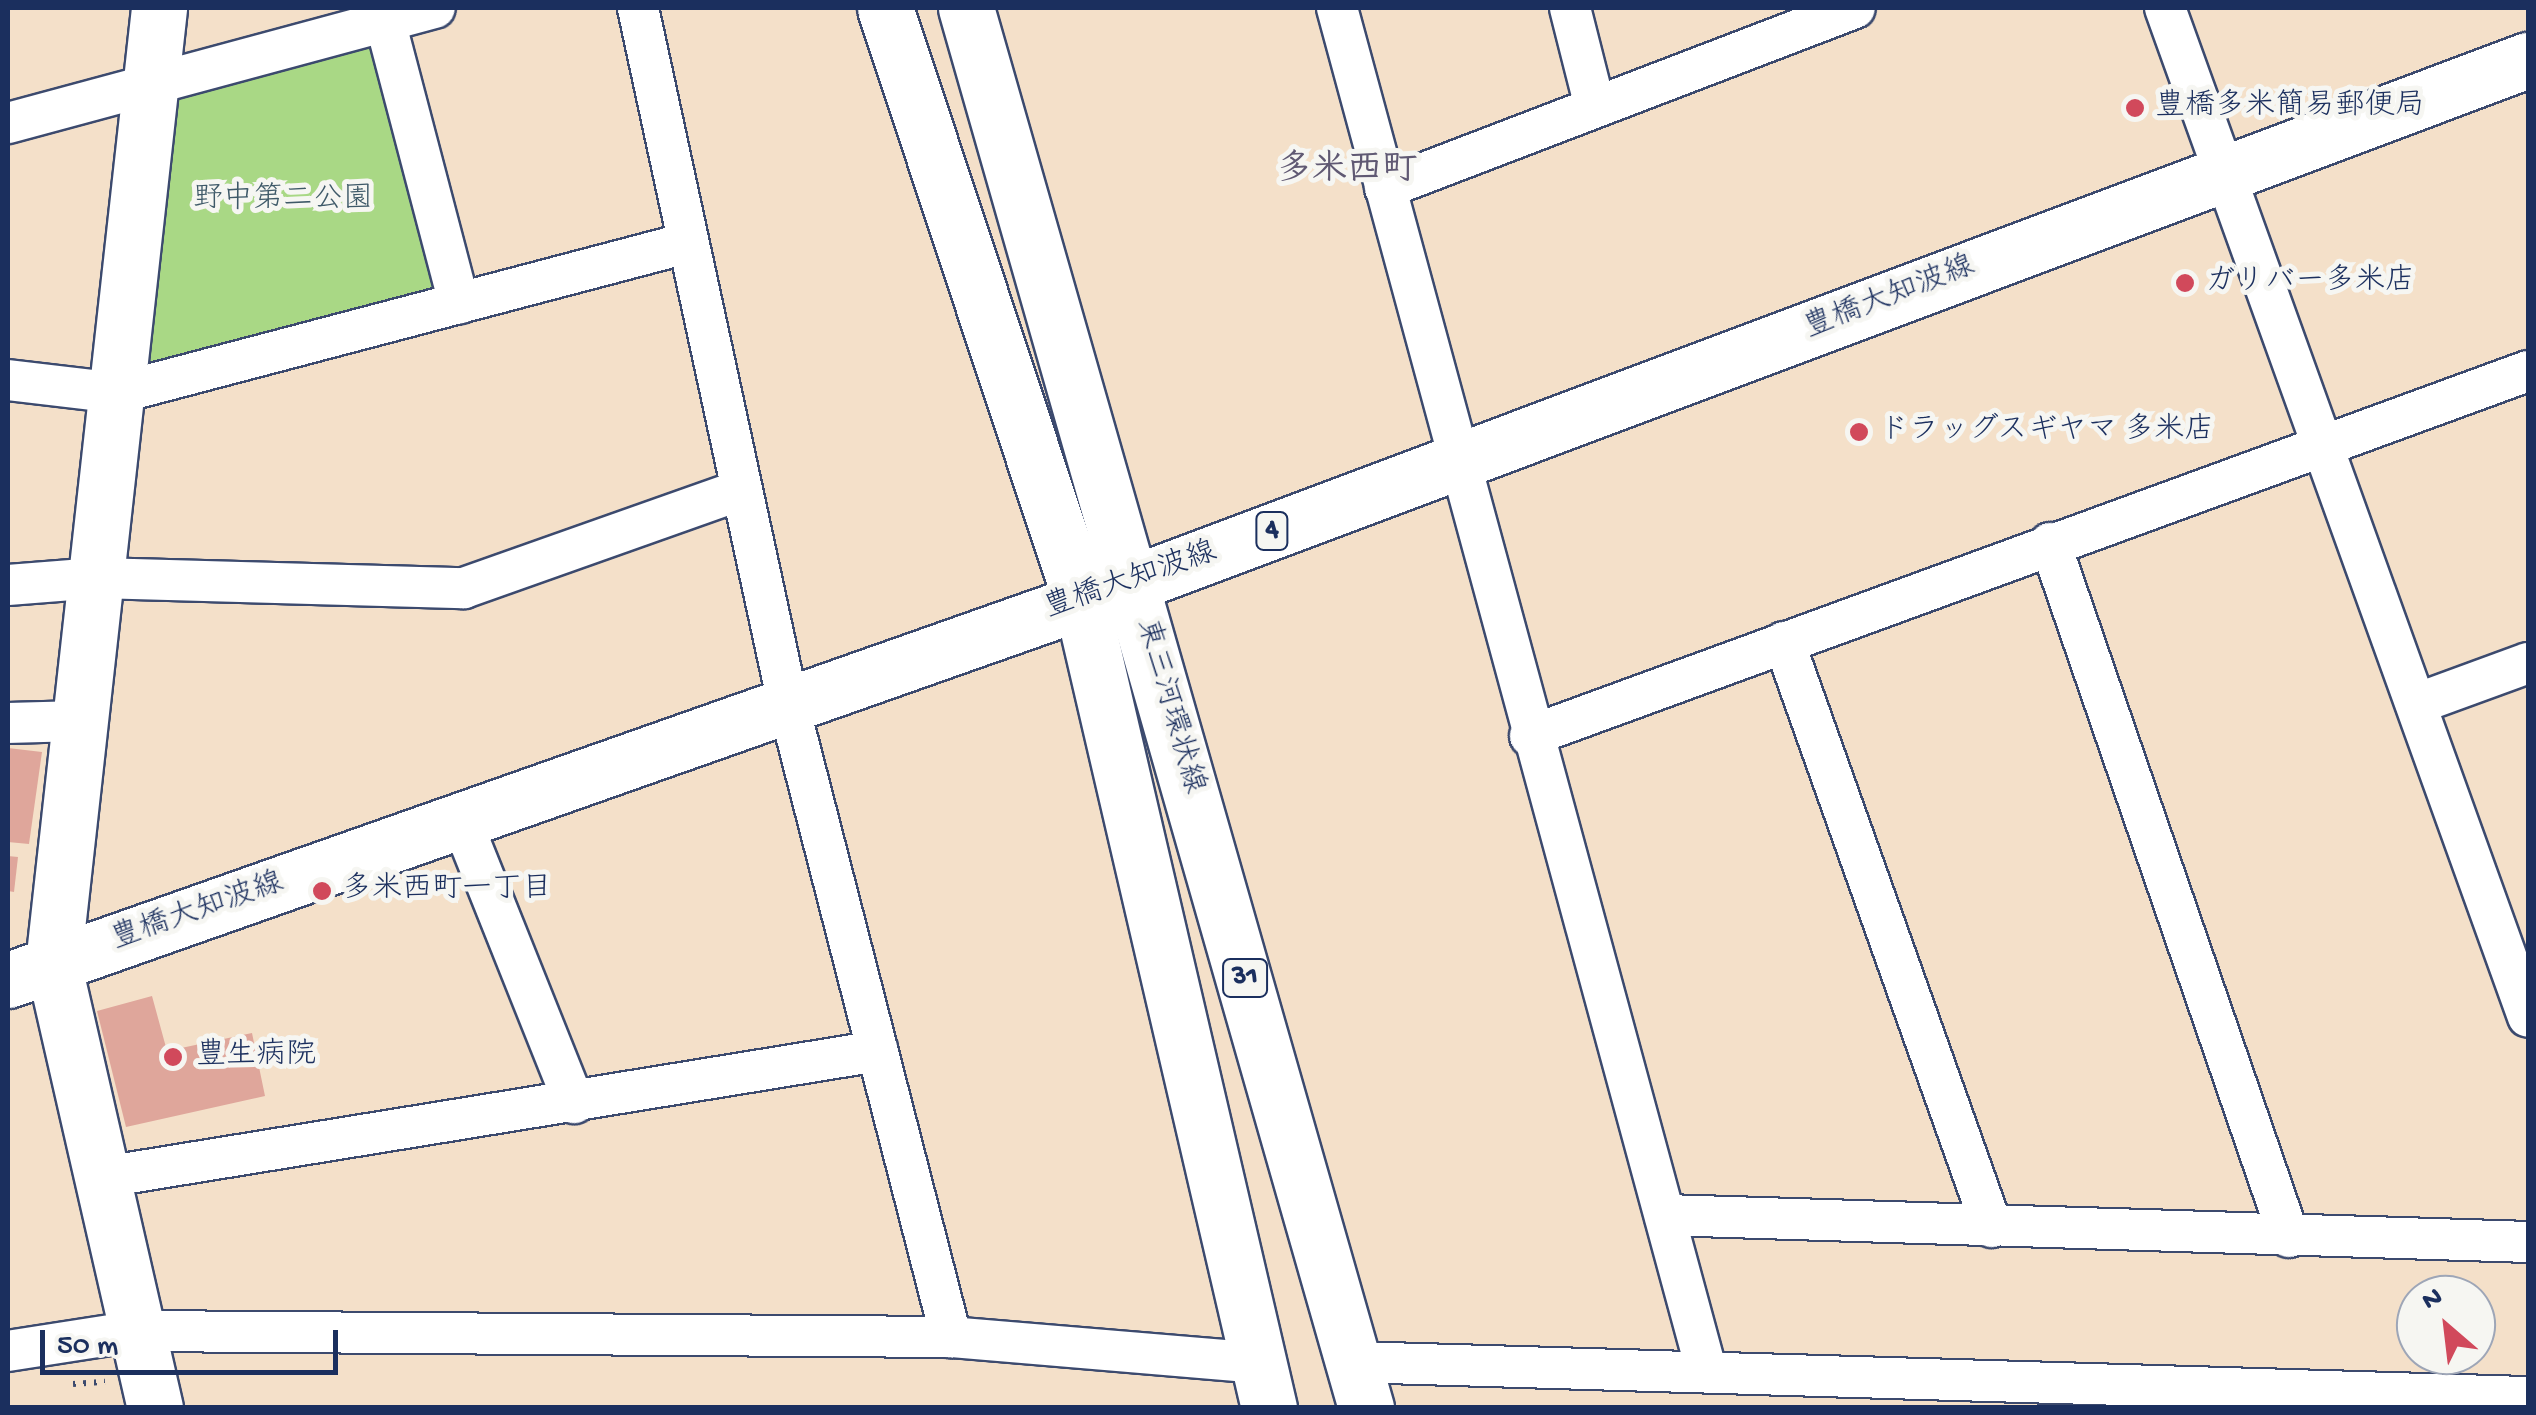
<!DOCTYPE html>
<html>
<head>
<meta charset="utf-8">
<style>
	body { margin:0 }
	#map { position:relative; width:2536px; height:1415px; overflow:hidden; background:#f4e0c9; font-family:"Gochi Hand","Klee One",sans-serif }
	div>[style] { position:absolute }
	.green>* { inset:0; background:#a9d885 }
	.building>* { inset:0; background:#dfa69b }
	.path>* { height:6px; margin-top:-3px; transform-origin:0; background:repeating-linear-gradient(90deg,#3c4a6e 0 2.5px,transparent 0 10.5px) }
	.roads { filter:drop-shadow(2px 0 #3c4a6e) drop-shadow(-2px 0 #3c4a6e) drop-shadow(0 2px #3c4a6e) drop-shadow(0 -2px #3c4a6e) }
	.street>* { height:40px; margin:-20px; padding:0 20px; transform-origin:20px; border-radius:20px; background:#fff }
	.secondary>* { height:55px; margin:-27.5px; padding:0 27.5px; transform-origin:27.5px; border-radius:27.5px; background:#fff }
	.primary>* { height:55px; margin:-27.5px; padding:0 27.5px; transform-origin:27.5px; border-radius:27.5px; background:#fff }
	.dots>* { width:28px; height:28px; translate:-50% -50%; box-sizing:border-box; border:5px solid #f6f6f2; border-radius:50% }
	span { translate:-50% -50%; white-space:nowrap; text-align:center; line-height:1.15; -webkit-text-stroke:10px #f6f6f2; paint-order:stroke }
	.shield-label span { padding:2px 8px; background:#f6f6f2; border:2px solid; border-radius:8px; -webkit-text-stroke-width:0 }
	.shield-label { font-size:28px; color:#1b2f5e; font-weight:700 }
	.poi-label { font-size:30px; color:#1b2f5e }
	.left { translate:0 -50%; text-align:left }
	.park-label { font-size:30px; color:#3e5968 }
	.street-label { font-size:30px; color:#1b2f5e }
	.quarter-label { font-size:35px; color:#605973; font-weight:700 }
	.frame { position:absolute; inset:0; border:10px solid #1b2f5e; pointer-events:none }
	.north { position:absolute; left:2396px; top:1275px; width:100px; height:100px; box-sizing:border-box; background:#f6f6f2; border:2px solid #9ea6b7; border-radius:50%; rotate:332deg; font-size:28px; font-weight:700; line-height:40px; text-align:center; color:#1b2f5e }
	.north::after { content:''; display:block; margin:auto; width:35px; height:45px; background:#d1495b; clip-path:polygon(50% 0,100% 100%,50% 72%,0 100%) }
	.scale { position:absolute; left:40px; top:1330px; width:298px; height:45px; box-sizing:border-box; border:5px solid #1b2f5e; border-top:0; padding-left:12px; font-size:30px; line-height:35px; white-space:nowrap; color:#1b2f5e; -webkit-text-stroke:8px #f6f6f2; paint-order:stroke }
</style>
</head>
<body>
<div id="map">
	<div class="green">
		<div style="clip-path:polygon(385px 21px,459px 303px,118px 393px,150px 79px)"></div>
	</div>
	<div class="building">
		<div style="clip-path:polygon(8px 748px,42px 752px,29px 844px,8px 842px)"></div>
		<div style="clip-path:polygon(8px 856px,18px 857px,14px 892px,8px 891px)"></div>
		<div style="clip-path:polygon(152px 996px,167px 1051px,252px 1033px,265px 1096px,126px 1127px,97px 1011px)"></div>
	</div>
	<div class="path">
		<div style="left:73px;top:1384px;width:32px;rotate:-4deg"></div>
	</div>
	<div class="roads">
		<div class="street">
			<div style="left:638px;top:8px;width:711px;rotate:77.82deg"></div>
			<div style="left:788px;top:703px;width:655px;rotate:75.58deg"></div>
			<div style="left:1337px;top:8px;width:1410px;rotate:74.83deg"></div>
			<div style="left:1570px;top:8px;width:98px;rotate:75.8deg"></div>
			<div style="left:2165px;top:8px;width:1072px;rotate:70.21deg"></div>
			<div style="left:385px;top:21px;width:292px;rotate:75.3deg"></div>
			<div style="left:8px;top:123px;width:442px;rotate:-15.1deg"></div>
			<div style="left:1385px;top:188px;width:503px;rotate:-20.96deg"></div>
			<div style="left:8px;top:380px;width:111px;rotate:6.7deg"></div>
			<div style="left:118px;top:393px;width:588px;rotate:-14.77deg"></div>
			<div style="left:2050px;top:543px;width:734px;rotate:71deg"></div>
			<div style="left:8px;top:585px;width:89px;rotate:-4.5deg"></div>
			<div style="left:97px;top:578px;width:367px;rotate:1.6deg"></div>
			<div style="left:464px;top:588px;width:293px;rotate:-19.5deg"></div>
			<div style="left:1784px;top:642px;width:621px;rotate:70.43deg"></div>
			<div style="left:2416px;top:704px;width:119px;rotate:-20.1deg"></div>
			<div style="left:8px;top:723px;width:70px;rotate:-1.6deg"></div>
			<div style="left:1530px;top:736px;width:1063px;rotate:-20.09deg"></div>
			<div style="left:461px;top:820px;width:305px;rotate:68.2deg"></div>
			<div style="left:98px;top:1178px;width:790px;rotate:-9.25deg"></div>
			<div style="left:1665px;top:1215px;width:863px;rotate:1.79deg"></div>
			<div style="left:8px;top:1351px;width:129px;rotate:-8.9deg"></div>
			<div style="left:135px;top:1331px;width:816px;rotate:0.42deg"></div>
			<div style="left:951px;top:1337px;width:308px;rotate:4.8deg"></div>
			<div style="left:1353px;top:1362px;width:1176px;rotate:1.71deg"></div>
		</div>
		<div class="secondary">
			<div style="left:155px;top:1408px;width:456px;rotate:-102.9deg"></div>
			<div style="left:53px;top:964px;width:962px;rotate:-83.67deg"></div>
		</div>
		<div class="primary">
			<div style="left:885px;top:8px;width:624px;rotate:71.68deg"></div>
			<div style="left:1081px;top:600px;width:830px;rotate:76.9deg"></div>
			<div style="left:966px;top:8px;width:1456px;rotate:74.05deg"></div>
			<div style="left:8px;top:980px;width:1194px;rotate:-19.42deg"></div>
			<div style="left:1134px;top:583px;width:1489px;rotate:-20.57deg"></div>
		</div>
	</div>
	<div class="dots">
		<div style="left:2135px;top:108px;background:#d1495b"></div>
		<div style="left:2185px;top:283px;background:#d1495b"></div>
		<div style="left:1859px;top:432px;background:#d1495b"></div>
		<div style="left:322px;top:891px;background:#d1495b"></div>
		<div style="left:173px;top:1057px;background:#d1495b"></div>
	</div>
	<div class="shield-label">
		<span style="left:1272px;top:531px">4</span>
		<span style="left:1245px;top:978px">31</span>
	</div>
	<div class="poi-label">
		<span class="left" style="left:2155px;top:108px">豊橋多米簡易郵便局</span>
		<span class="left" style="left:2205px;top:283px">ガリバー多米店</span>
		<span class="left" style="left:1879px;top:432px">ドラッグスギヤマ 多米店</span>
		<span class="left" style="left:342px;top:891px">多米西町一丁目</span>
		<span class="left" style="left:196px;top:1057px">豊生病院</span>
	</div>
	<div class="park-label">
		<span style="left:283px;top:201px">野中第二公園</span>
	</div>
	<div class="street-label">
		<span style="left:1890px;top:299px;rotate:-21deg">豊橋大知波線</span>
		<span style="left:1131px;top:582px;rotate:-19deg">豊橋大知波線</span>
		<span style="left:1168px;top:707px;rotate:74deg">東三河環状線</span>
		<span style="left:198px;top:913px;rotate:-19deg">豊橋大知波線</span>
	</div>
	<div class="quarter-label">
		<span style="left:1347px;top:172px">多米西町</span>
	</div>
	<div class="frame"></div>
	<div class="north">N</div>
	<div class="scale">50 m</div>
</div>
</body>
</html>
